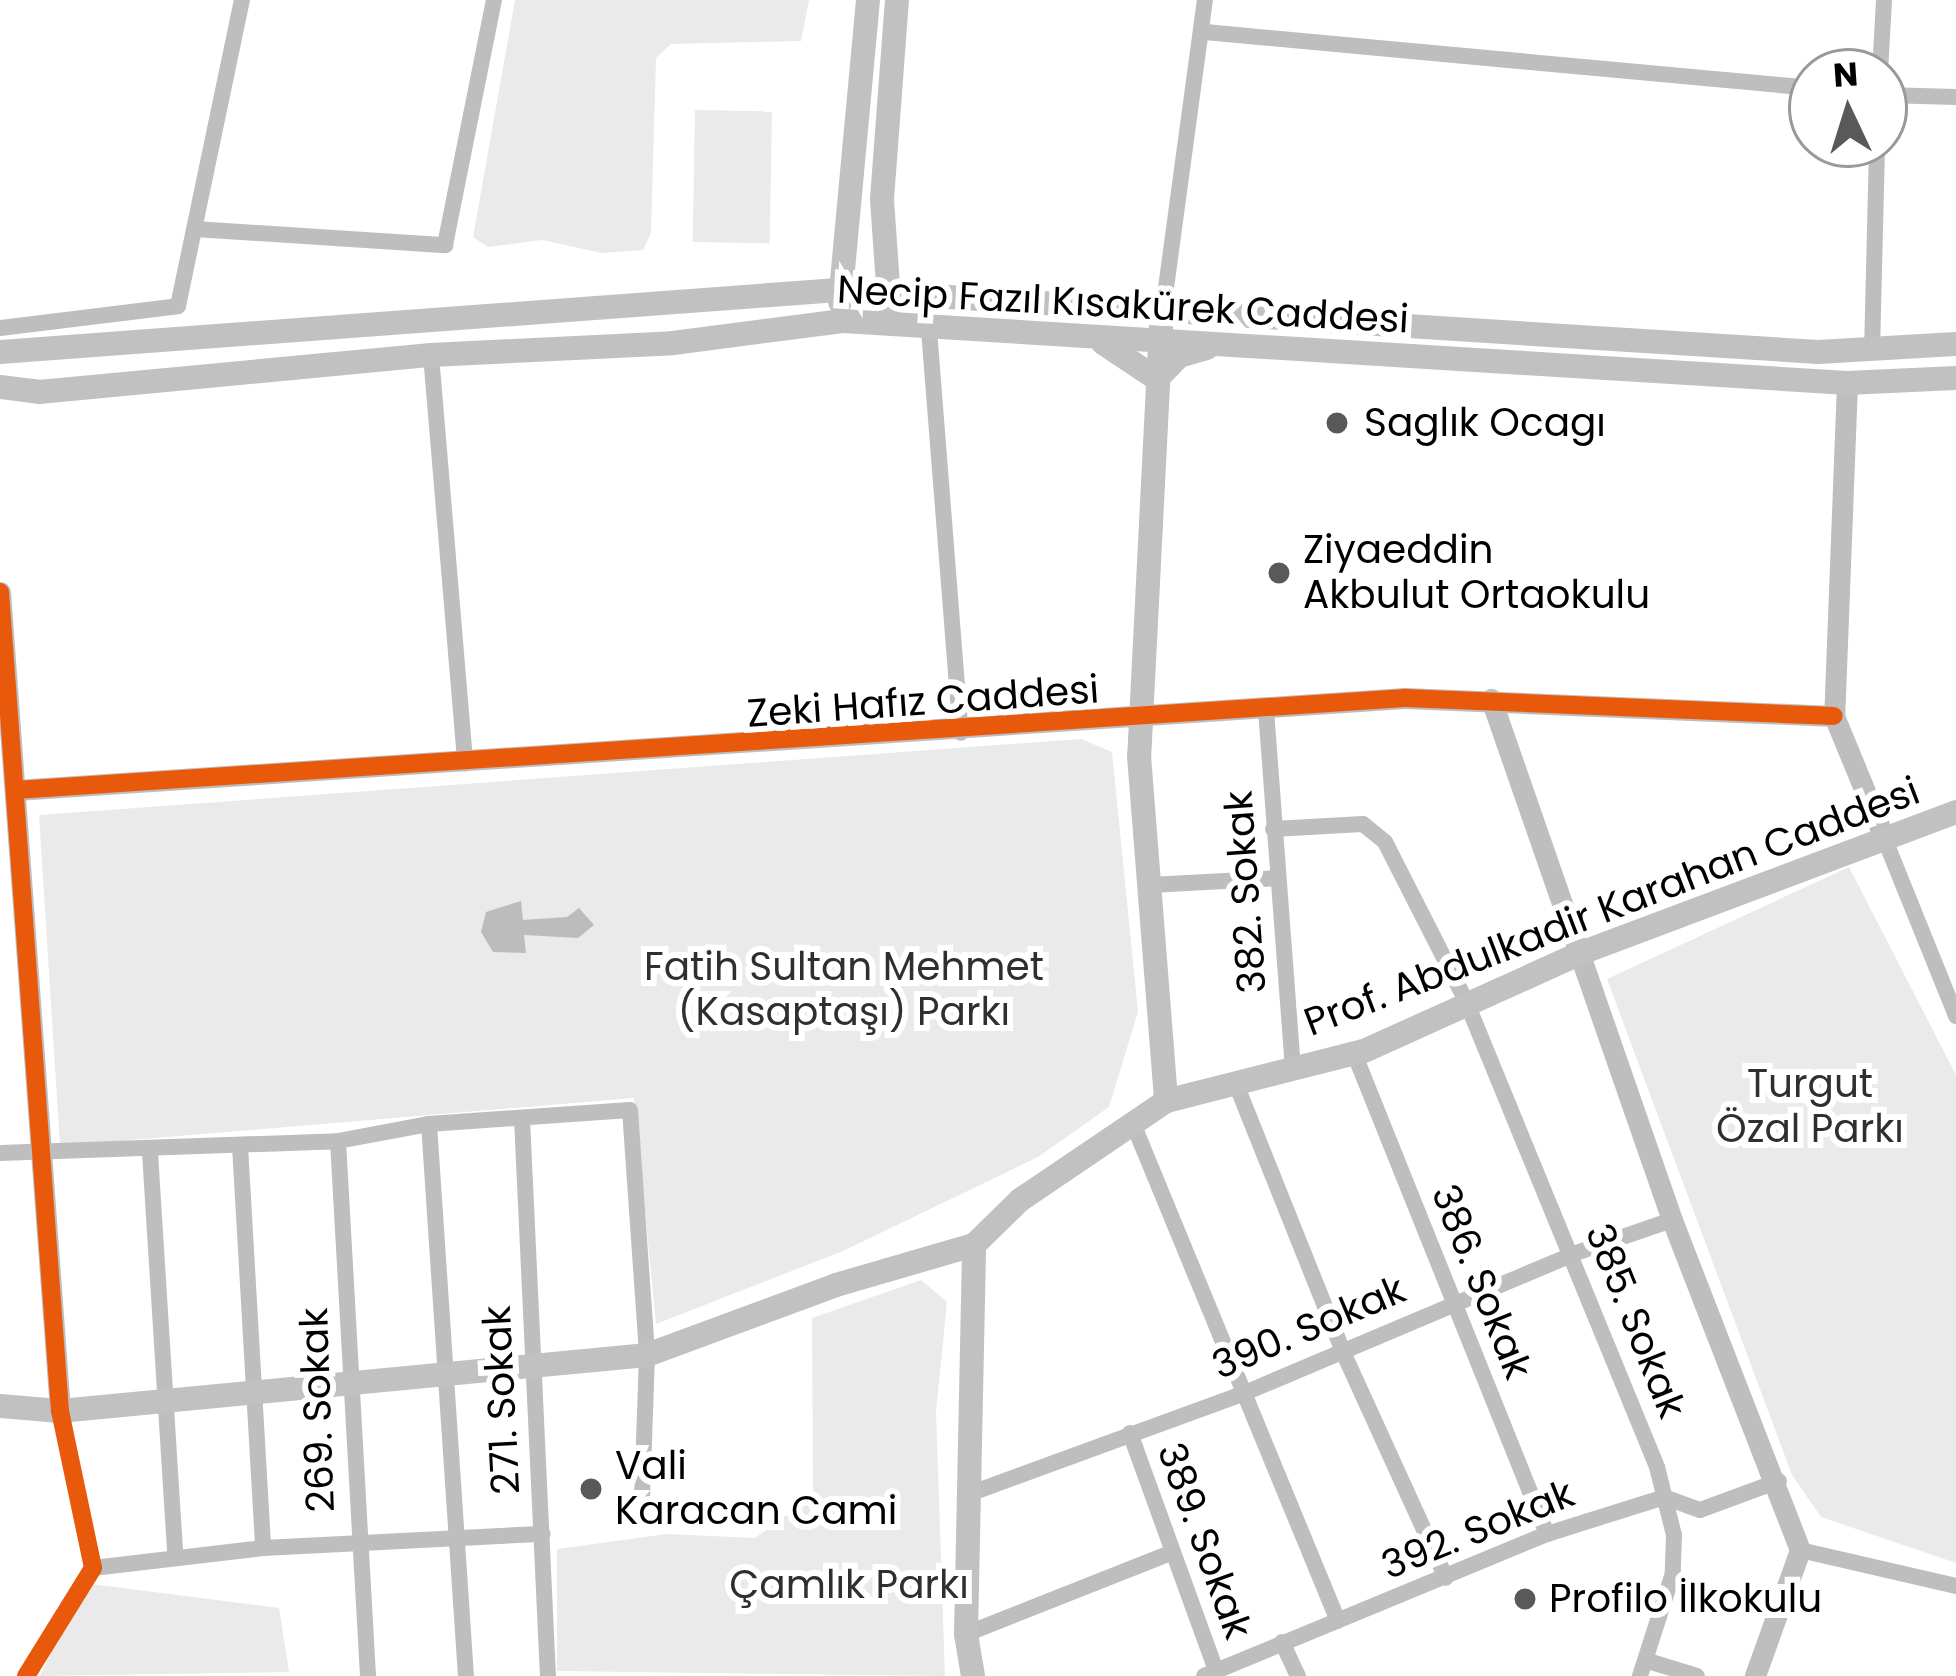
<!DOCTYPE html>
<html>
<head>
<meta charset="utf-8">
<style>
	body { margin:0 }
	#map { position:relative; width:1956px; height:1676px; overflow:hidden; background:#fff; font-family:Poppins,sans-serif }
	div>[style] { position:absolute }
	.green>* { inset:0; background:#eaeaea; transform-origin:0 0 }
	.water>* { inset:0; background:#bcbcbc }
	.minor>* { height:16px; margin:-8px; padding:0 8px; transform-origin:8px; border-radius:8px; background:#bebebe }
	.tertiary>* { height:21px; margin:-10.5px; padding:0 10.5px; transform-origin:10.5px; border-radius:10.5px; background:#bebebe }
	.secondary>* { height:24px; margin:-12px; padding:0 12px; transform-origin:12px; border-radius:12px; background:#c1c1c1 }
	.cycleway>* { height:18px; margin:-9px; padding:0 9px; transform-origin:9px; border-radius:9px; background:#e8590c }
	.dots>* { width:33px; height:33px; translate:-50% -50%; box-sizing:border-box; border:6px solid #fff; border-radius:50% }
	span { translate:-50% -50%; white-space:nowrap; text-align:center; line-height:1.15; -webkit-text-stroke:12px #fff; paint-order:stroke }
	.street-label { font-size:39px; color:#000 }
	.poi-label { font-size:39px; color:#000 }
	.left { translate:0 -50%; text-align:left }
	.park-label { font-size:39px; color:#2f2f2f }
	.north { position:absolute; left:1788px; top:48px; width:120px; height:120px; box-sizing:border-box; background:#fff; border:3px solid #999; border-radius:50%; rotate:356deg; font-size:33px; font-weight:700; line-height:48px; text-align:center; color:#000 }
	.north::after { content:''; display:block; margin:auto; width:42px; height:54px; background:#595959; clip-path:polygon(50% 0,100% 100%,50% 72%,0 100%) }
</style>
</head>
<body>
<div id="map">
	<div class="green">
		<div style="clip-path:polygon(515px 0,809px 0,801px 41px,671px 44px,656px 58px,651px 233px,643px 250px,602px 253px,542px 240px,488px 247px,473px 237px)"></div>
		<div style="left:695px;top:110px;width:77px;height:132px;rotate:1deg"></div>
		<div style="clip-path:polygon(1081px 739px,1112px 752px,1138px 1012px,1109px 1107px,1038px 1157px,843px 1251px,656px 1324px,634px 1098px,60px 1146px,39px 815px)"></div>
		<div style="clip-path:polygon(1849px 867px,1956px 1075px,1956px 1563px,1821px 1517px,1792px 1475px,1607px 979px)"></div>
		<div style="clip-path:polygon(921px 1280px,947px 1302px,936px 1412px,945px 1676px,557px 1671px,557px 1549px,667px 1534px,755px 1538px,813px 1496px,812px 1318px)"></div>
		<div style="clip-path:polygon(83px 1583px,279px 1608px,289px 1672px,40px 1676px)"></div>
	</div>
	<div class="water">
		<div style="clip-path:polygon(521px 901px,523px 920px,567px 917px,579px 908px,594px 925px,578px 938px,524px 935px,526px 953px,493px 952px,481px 932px,486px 912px)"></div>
	</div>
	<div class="minor">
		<div style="left:1205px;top:32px;width:610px;rotate:5.27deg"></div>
		<div style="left:1880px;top:72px;width:72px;rotate:-86.8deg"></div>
		<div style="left:1884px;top:95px;width:72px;rotate:1.6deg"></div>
		<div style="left:195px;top:229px;width:251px;rotate:3.7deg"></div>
		<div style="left:445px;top:245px;width:250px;rotate:-78.7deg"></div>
		<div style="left:1163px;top:310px;width:313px;rotate:-82.3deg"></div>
		<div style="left:0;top:328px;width:179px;rotate:-7deg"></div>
		<div style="left:178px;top:306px;width:313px;rotate:-78.2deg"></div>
		<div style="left:929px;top:330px;width:404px;rotate:85.5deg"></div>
		<div style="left:1872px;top:352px;width:208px;rotate:-88.6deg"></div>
		<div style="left:431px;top:355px;width:410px;rotate:85.2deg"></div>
		<div style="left:1266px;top:710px;width:360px;rotate:85.7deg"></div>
		<div style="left:1273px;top:829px;width:90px;rotate:-3.2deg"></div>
		<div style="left:1363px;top:824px;width:28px;rotate:39deg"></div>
		<div style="left:1385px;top:842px;width:178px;rotate:63deg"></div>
		<div style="left:1466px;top:1001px;width:504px;rotate:67.71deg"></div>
		<div style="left:1657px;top:1467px;width:70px;rotate:76deg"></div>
		<div style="left:1674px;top:1535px;width:38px;rotate:92deg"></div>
		<div style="left:1673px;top:1573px;width:108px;rotate:107.8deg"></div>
		<div style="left:1885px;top:840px;width:190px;rotate:68deg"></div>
		<div style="left:1150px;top:885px;width:128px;rotate:-3.1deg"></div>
		<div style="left:1354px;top:1053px;width:518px;rotate:68.14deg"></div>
		<div style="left:1236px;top:1084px;width:289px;rotate:68.2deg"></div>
		<div style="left:1343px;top:1352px;width:248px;rotate:65.5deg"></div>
		<div style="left:522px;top:1119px;width:558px;rotate:87.33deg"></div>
		<div style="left:429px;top:1124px;width:553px;rotate:86.17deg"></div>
		<div style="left:1134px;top:1126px;width:535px;rotate:67.6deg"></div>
		<div style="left:338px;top:1141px;width:536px;rotate:86.79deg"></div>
		<div style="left:240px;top:1146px;width:403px;rotate:86.7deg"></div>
		<div style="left:0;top:1153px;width:338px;rotate:-2deg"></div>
		<div style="left:338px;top:1141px;width:93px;rotate:-10.6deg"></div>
		<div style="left:429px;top:1124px;width:201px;rotate:-4deg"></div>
		<div style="left:630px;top:1110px;width:246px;rotate:86deg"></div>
		<div style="left:647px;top:1355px;width:142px;rotate:92deg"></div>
		<div style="left:150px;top:1153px;width:403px;rotate:86.4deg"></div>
		<div style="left:1130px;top:1433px;width:253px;rotate:70.1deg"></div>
		<div style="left:969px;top:1494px;width:296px;rotate:-20.1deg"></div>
		<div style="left:1247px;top:1392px;width:354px;rotate:-22.9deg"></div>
		<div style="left:1573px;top:1254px;width:105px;rotate:-19deg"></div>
		<div style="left:1800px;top:1550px;width:160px;rotate:13deg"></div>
		<div style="left:93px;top:1568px;width:171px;rotate:-6.7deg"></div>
		<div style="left:263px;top:1548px;width:280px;rotate:-2.9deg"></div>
		<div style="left:966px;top:1634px;width:220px;rotate:-21.6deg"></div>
		<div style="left:1282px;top:1642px;width:38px;rotate:65deg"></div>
		<div style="left:1648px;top:1661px;width:51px;rotate:17deg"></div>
		<div style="left:26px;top:1676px;width:127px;rotate:-58.2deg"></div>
		<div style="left:93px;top:1568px;width:160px;rotate:-101.9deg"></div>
		<div style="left:1204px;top:1676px;width:371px;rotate:-22.5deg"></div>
		<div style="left:1547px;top:1534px;width:123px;rotate:-17.5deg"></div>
		<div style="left:1664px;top:1497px;width:38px;rotate:20deg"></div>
		<div style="left:1700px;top:1510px;width:84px;rotate:-20.2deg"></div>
	</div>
	<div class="tertiary">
		<div style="left:1847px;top:383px;width:333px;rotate:92.2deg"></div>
		<div style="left:1834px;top:716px;width:134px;rotate:67.6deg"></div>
		<div style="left:0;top:592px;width:821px;rotate:85.81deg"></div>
		<div style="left:1491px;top:699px;width:552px;rotate:70.84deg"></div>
		<div style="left:1672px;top:1220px;width:354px;rotate:68.8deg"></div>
		<div style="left:1800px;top:1550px;width:134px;rotate:109.7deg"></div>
		<div style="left:16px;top:790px;width:1392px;rotate:-3.79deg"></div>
		<div style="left:1405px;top:698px;width:429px;rotate:2.4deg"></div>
	</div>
	<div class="secondary">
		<div style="left:840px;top:302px;width:303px;rotate:-84.7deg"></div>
		<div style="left:890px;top:314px;width:115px;rotate:-94deg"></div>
		<div style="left:882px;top:199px;width:200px;rotate:-85.7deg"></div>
		<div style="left:1161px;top:326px;width:431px;rotate:92.9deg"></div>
		<div style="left:1139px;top:756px;width:346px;rotate:85.5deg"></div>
		<div style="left:1103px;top:343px;width:65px;rotate:33.7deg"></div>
		<div style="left:1157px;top:379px;width:32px;rotate:-46deg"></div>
		<div style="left:1179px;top:356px;width:29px;rotate:-16deg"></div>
		<div style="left:0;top:352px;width:840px;rotate:-4.23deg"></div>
		<div style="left:838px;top:290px;width:982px;rotate:3.62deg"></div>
		<div style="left:1818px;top:352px;width:138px;rotate:-3.3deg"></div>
		<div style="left:0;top:387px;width:39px;rotate:7deg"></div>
		<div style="left:39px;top:392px;width:394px;rotate:-5.4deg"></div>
		<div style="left:431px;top:355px;width:242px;rotate:-2.8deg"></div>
		<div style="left:673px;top:343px;width:171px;rotate:-7.4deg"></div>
		<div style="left:843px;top:321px;width:1006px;rotate:3.53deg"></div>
		<div style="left:1847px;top:383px;width:109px;rotate:-2.6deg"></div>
		<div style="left:0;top:1406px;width:60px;rotate:4.8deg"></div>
		<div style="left:60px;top:1411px;width:590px;rotate:-5.45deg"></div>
		<div style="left:647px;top:1355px;width:202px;rotate:-20.3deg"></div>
		<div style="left:836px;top:1285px;width:144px;rotate:-16.2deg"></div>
		<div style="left:974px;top:1245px;width:64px;rotate:-44.4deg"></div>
		<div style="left:1020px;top:1200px;width:176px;rotate:-34.1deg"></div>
		<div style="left:1166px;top:1101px;width:204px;rotate:-14.2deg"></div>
		<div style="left:1364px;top:1051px;width:238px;rotate:-24.3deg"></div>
		<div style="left:1581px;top:953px;width:401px;rotate:-20.6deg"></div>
		<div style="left:973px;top:1676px;width:43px;rotate:-99.5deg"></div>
		<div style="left:966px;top:1634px;width:389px;rotate:-88.8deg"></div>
	</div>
	<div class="cycleway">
		<div style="left:0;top:592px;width:821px;rotate:85.81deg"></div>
		<div style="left:60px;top:1411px;width:160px;rotate:78.1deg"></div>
		<div style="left:93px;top:1568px;width:127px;rotate:121.8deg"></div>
		<div style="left:16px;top:790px;width:1392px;rotate:-3.79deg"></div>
		<div style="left:1405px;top:698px;width:429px;rotate:2.4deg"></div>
	</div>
	<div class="dots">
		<div style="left:1337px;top:423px;background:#595959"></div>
		<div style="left:1279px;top:573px;background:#595959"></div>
		<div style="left:591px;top:1489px;background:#595959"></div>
		<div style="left:1525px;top:1599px;background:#595959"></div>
	</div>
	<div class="street-label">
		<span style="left:1123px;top:305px;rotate:3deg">Necip Fazıl Kısakürek Caddesi</span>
		<span style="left:923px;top:702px;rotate:-4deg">Zeki Hafız Caddesi</span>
		<span style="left:1246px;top:892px;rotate:-94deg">382. Sokak</span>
		<span style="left:1612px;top:907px;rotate:-21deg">Prof. Abdulkadir Karahan Caddesi</span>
		<span style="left:1481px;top:1282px;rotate:68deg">386. Sokak</span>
		<span style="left:1635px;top:1321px;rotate:68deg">385. Sokak</span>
		<span style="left:1309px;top:1328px;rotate:-23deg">390. Sokak</span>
		<span style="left:502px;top:1400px;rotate:-93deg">271. Sokak</span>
		<span style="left:318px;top:1410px;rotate:-92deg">269. Sokak</span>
		<span style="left:1478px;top:1530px;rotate:-22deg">392. Sokak</span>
		<span style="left:1204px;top:1541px;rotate:70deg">389. Sokak</span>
	</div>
	<div class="poi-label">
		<span class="left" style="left:1364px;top:423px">Saglık Ocagı</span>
		<span class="left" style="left:1303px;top:573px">Ziyaeddin<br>Akbulut Ortaokulu</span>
		<span class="left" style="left:615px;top:1489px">Vali<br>Karacan Cami</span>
		<span class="left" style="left:1549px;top:1599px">Profilo İlkokulu</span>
	</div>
	<div class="park-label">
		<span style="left:844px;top:990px">Fatih Sultan Mehmet<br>(Kasaptaşı) Parkı</span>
		<span style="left:1810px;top:1107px">Turgut<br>Özal Parkı</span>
		<span style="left:849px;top:1585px">Çamlık Parkı</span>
	</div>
	<div class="north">N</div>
</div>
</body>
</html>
